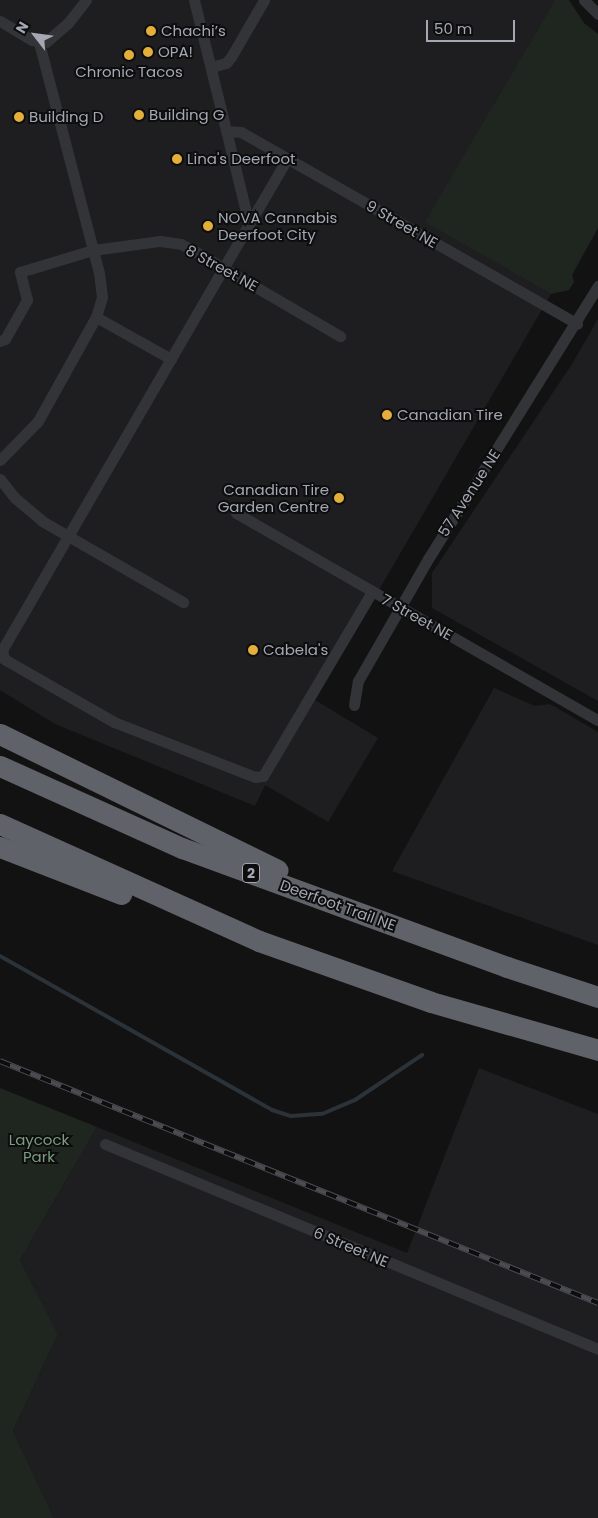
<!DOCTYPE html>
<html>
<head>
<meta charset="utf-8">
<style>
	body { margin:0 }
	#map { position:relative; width:598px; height:1518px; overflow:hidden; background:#121213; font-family:Poppins,sans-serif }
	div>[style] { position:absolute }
	.built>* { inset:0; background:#1e1e20 }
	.green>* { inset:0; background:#1e261f }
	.stream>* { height:4px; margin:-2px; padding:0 2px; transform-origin:2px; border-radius:2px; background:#2b3238 }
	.minor>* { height:11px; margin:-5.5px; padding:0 5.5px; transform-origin:5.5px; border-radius:5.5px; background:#333438 }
	.motorway>* { height:21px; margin:-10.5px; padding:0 10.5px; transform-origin:10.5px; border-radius:10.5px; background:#606269 }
	.rail>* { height:5.5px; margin-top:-2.75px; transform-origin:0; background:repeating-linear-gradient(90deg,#0d0d0e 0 11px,#4a4c51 0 22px); box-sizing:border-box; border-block:1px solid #4a4c51 }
	.dots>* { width:14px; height:14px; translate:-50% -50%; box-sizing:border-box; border:2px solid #0d0d0e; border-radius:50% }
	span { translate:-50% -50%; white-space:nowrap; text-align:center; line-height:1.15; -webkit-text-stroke:4px #0d0d0e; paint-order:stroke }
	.shield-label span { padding:1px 4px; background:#0d0d0e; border:1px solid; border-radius:4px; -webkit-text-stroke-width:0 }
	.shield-label { font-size:14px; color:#a4a8b3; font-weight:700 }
	.poi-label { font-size:15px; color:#a4a8b3 }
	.left { translate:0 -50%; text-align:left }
	.right { translate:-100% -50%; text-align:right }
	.street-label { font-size:15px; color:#a4a8b3 }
	.park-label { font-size:15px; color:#7c9d7f }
	.north { position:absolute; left:10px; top:10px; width:50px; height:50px; -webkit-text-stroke:4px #0d0d0e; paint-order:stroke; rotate:300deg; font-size:14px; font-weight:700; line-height:20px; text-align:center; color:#a4a8b3 }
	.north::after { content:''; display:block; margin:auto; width:18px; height:22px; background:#a4a8b3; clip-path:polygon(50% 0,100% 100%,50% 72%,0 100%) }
	.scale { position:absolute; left:426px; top:20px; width:89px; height:22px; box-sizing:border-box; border:2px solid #a4a8b3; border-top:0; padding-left:6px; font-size:15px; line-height:18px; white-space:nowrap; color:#a4a8b3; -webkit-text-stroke:4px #0d0d0e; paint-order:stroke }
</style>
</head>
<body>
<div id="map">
	<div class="built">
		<div style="clip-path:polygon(0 0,555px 0,426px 222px,551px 294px,315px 700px,378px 738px,328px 822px,265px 785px,255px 806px,55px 724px,0 690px)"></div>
		<div style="clip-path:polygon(598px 319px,598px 701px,432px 608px,432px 573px,572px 364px)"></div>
		<div style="clip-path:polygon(494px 688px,535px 706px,550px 704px,598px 732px,598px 945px,392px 871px)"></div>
		<div style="clip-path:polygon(479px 1068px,598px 1114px,598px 1518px,54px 1518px,13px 1431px,58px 1334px,20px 1260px,97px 1127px,407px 1253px)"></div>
	</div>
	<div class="green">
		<div style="clip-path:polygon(555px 0,569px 0,584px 23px,598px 34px,598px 228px,572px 275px,574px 282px,569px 290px,551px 294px,425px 222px)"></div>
		<div style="clip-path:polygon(0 1088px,97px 1127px,20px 1260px,58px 1334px,13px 1431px,54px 1518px,0 1518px)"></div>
	</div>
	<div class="stream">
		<div style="left:0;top:956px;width:313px;rotate:29.5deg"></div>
		<div style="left:272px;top:1110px;width:20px;rotate:18deg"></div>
		<div style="left:291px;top:1116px;width:31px;rotate:-4deg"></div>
		<div style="left:322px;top:1114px;width:36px;rotate:-23deg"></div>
		<div style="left:355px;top:1100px;width:81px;rotate:-33.9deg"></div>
	</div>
	<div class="minor">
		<div style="left:194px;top:0;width:231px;rotate:76.2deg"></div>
		<div style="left:249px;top:224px;width:492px;rotate:120.1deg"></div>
		<div style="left:2px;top:650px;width:9px;rotate:77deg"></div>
		<div style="left:4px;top:659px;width:127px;rotate:29.8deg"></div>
		<div style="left:114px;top:722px;width:151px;rotate:21.3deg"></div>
		<div style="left:255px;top:777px;width:8px;rotate:-7deg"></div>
		<div style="left:263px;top:776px;width:214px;rotate:-59.4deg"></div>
		<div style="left:584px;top:0;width:20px;rotate:45deg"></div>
		<div style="left:0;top:21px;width:37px;rotate:31deg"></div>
		<div style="left:32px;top:40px;width:14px;rotate:8deg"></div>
		<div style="left:46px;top:42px;width:29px;rotate:-41deg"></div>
		<div style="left:68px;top:23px;width:29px;rotate:-52deg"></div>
		<div style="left:211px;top:67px;width:16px;rotate:-15deg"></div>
		<div style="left:226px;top:63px;width:8px;rotate:-50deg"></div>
		<div style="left:231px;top:57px;width:66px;rotate:-59.9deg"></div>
		<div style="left:226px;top:131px;width:15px;rotate:4deg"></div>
		<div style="left:241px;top:132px;width:387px;rotate:29.7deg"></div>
		<div style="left:249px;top:224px;width:75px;rotate:-59.7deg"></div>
		<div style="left:96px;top:317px;width:86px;rotate:29.2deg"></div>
		<div style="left:0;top:341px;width:5px;rotate:-22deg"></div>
		<div style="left:5px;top:339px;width:45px;rotate:-60.6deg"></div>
		<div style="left:27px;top:300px;width:29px;rotate:-104deg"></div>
		<div style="left:20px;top:272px;width:76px;rotate:-16.8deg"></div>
		<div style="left:93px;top:250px;width:68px;rotate:-7.7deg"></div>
		<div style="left:160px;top:241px;width:21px;rotate:8deg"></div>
		<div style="left:181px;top:244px;width:17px;rotate:28deg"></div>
		<div style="left:196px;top:252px;width:167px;rotate:30.3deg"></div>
		<div style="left:0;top:460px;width:54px;rotate:-45.7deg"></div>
		<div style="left:38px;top:421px;width:119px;rotate:-60.9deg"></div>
		<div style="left:96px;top:317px;width:21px;rotate:-73deg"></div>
		<div style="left:102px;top:297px;width:24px;rotate:-97deg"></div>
		<div style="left:99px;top:273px;width:239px;rotate:-104.6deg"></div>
		<div style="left:0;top:479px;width:24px;rotate:52deg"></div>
		<div style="left:15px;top:498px;width:35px;rotate:40deg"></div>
		<div style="left:42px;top:521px;width:163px;rotate:29.9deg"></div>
		<div style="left:236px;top:513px;width:417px;rotate:29.8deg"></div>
		<div style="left:354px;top:705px;width:24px;rotate:-81deg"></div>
		<div style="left:358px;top:681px;width:141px;rotate:-60.2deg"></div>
		<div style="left:428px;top:559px;width:322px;rotate:-58.1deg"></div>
		<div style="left:105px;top:1144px;width:534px;rotate:22.58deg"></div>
	</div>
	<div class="motorway">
		<div style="left:0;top:734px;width:309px;rotate:26.1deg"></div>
		<div style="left:0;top:766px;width:200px;rotate:24.3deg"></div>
		<div style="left:182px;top:848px;width:346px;rotate:20.1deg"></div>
		<div style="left:507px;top:967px;width:96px;rotate:18.2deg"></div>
		<div style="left:0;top:824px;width:284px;rotate:24.3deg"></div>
		<div style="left:259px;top:941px;width:182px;rotate:19.5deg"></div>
		<div style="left:431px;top:1002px;width:174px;rotate:16deg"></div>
		<div style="left:0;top:847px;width:130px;rotate:21.2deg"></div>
	</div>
	<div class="rail">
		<div style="left:0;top:1061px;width:645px;rotate:22.03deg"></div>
	</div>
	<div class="dots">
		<div style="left:151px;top:31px;background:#e3ae3a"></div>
		<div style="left:148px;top:52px;background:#e3ae3a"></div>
		<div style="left:129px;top:55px;background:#e3ae3a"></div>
		<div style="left:139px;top:115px;background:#e3ae3a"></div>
		<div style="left:19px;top:117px;background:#e3ae3a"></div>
		<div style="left:177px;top:159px;background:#e3ae3a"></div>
		<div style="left:208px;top:226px;background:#e3ae3a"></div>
		<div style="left:387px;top:415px;background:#e3ae3a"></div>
		<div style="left:339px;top:498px;background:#e3ae3a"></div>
		<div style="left:253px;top:650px;background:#e3ae3a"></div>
	</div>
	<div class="shield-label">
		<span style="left:251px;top:873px">2</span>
	</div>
	<div class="poi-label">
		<span class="left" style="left:161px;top:31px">Chachi’s</span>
		<span class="left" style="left:158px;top:52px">OPA!</span>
		<span style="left:129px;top:72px">Chronic Tacos</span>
		<span class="left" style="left:149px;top:115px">Building G</span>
		<span class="left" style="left:29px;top:117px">Building D</span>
		<span class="left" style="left:187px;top:159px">Lina's Deerfoot</span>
		<span class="left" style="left:218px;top:226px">NOVA Cannabis<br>Deerfoot City</span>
		<span class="left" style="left:397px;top:415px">Canadian Tire</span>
		<span class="right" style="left:329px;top:498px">Canadian Tire<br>Garden Centre</span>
		<span class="left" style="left:263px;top:650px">Cabela's</span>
	</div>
	<div class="street-label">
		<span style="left:402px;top:224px;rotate:30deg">9 Street NE</span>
		<span style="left:222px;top:268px;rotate:29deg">8 Street NE</span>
		<span style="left:469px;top:493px;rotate:-57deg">57 Avenue NE</span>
		<span style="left:417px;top:617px;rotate:29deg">7 Street NE</span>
		<span style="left:338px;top:905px;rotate:20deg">Deerfoot Trail NE</span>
		<span style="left:351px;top:1247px;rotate:23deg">6 Street NE</span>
	</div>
	<div class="park-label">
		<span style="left:39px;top:1148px">Laycock<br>Park</span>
	</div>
	<div class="north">N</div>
	<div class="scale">50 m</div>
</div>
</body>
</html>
